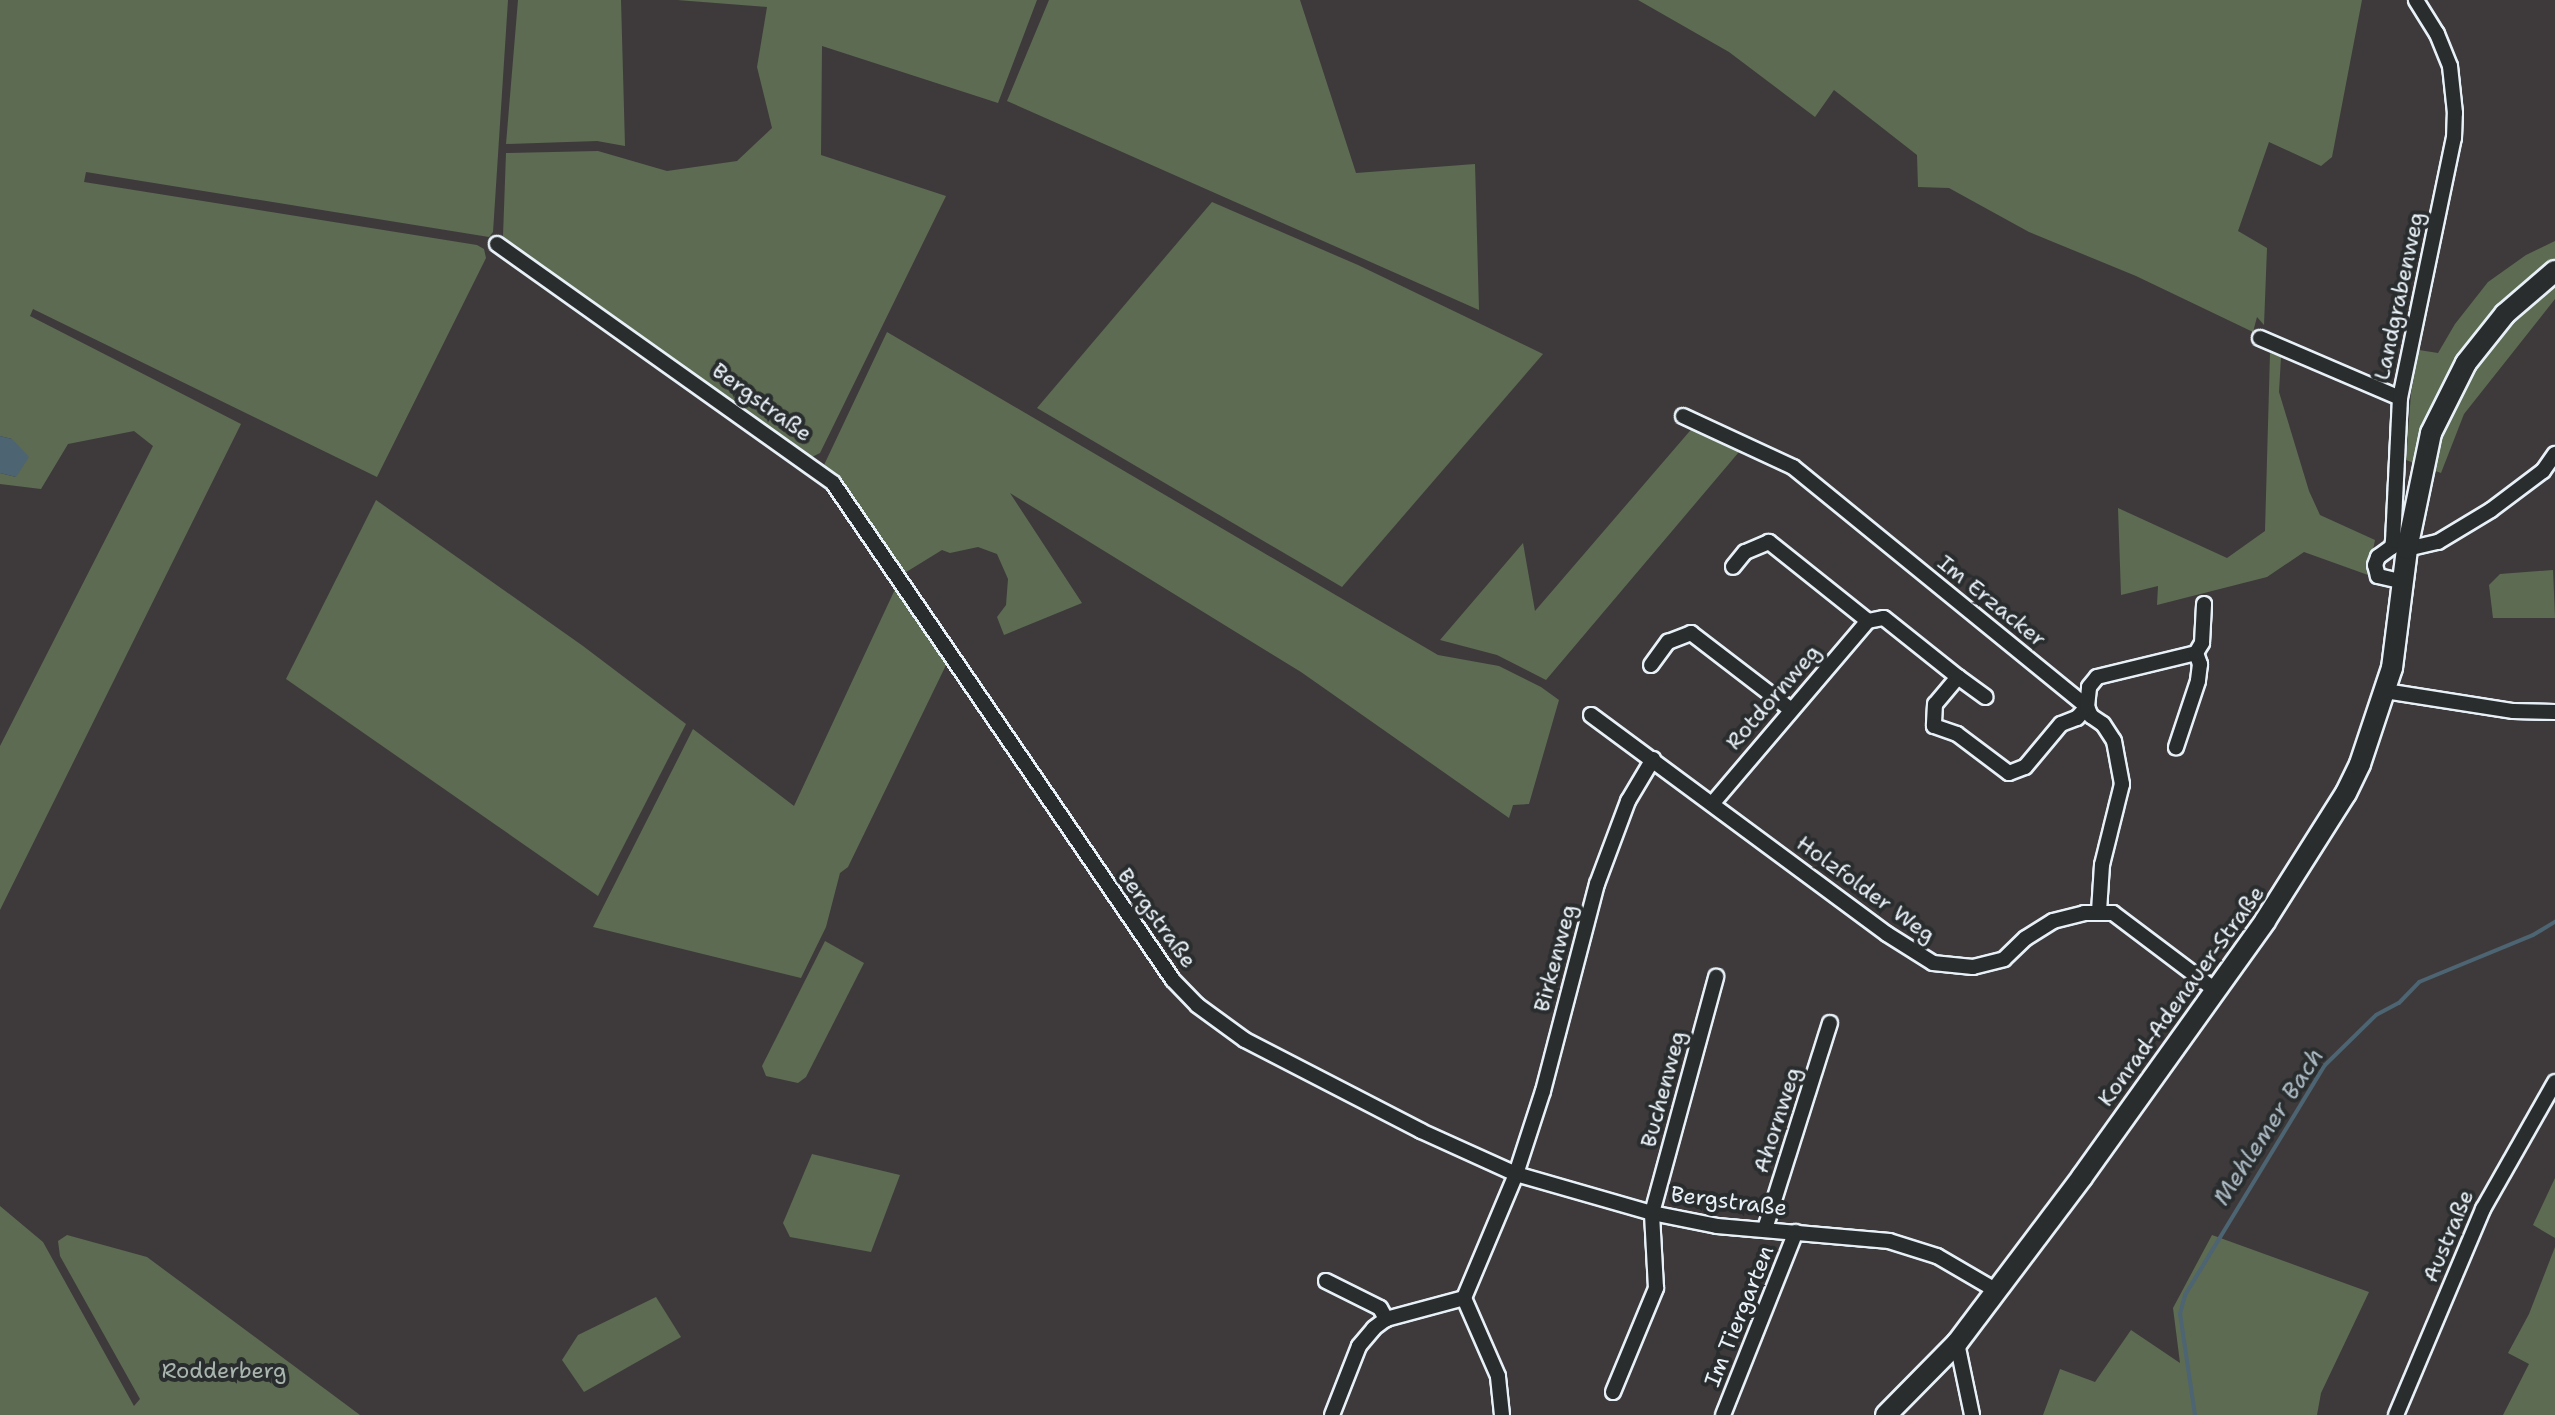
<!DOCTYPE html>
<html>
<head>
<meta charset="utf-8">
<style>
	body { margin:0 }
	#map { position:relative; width:2555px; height:1415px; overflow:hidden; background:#3e3a3b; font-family:"Shantell Sans",sans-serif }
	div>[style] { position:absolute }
	.green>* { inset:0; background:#5d6b53 }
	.water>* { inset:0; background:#4d6472 }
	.stream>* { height:4px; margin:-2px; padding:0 2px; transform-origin:2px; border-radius:2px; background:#4d6472 }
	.roads { filter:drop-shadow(2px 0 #e8f1f8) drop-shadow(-2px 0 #e8f1f8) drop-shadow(0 2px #e8f1f8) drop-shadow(0 -2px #e8f1f8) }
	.minor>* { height:14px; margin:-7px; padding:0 7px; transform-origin:7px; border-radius:7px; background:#2a2d2e }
	.secondary>* { height:20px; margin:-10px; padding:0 10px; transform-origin:10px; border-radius:10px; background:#2a2d2e }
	span { translate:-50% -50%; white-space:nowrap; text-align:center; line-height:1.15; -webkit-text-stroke:8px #2a2d2e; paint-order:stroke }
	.street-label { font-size:22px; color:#e8f1f8 }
	.park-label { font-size:22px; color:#a9b5ae }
	.water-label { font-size:24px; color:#aab9c2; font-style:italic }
</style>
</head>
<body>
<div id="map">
	<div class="green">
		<div style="clip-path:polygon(0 0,508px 0,493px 232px,489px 237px,86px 172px,84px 182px,477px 245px,484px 249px,486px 258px,377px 477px,33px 309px,30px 316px,241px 424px,0 910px,0 746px,153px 446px,134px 431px,68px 444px,41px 489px,0 484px,0 473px,16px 477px,12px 439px,0 436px)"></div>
		<div style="clip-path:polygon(518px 0,621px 0,625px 146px,597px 141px,506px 144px)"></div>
		<div style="clip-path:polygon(677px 0,1037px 0,998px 103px,822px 46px,821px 155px,946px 196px,820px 453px,812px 457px,512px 246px,503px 236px,506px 153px,598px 151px,667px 171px,737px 161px,772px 128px,757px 67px,767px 7px)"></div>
		<div style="clip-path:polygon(1049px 0,1300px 0,1356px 173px,1475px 164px,1479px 310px,1007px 101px)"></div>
		<div style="clip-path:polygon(1638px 0,2362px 0,2332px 157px,2321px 166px,2269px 142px,2238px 231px,2267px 248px,2264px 325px,2257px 317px,2253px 332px,2136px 276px,2029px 232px,1949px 188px,1918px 187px,1917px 155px,1834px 90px,1815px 117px,1729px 52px)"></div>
		<div style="clip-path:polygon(1212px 202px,1358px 265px,1543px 354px,1342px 587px,1037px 408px)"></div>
		<div style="clip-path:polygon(2555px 241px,2555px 299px,2464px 414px,2441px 473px,2406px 460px,2411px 393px,2419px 350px,2438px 353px,2455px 324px,2488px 282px,2526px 255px)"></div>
		<div style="clip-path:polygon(887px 332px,1438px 655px,1499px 666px,1541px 687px,1559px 700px,1529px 804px,1513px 805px,1509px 818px,1301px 672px,1010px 493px,1082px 603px,1004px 635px,997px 617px,1006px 605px,1008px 579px,997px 554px,978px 547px,950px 553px,942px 550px,903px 574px,824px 465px)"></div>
		<div style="clip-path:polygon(2270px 353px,2281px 357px,2279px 392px,2309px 491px,2320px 515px,2375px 540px,2368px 575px,2304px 552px,2267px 577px,2157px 605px,2158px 586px,2121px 595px,2118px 508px,2227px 558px,2265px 531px)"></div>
		<div style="clip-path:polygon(1695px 425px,1744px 446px,1546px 680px,1497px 655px,1440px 640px,1523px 543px,1535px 611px)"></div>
		<div style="clip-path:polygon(376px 500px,583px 646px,686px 724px,598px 896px,286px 679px)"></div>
		<div style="clip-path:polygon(2553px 570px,2555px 618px,2493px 618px,2489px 585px,2500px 574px)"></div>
		<div style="clip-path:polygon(897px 585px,948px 661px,848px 867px,840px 873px,826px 927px,801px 978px,593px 927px,693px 729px,794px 806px)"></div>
		<div style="clip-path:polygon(825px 941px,864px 963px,806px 1077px,798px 1083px,766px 1076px,762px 1066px)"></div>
		<div style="clip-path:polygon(812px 1154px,900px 1175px,871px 1252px,790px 1237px,783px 1223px)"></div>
		<div style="clip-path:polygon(2555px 1178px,2555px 1238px,2533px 1225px)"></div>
		<div style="clip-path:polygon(0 1206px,43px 1242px,134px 1406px,140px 1399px,60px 1256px,58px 1241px,67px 1235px,147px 1257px,360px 1415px,0 1415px)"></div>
		<div style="clip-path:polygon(2212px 1235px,2369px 1292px,2321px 1393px,2317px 1415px,2043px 1415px,2060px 1369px,2095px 1382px,2131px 1330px,2180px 1363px,2173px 1308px)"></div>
		<div style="clip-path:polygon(2555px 1247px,2555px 1415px,2503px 1415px,2529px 1364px,2508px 1353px,2529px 1314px)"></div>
		<div style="clip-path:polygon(656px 1297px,681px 1337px,584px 1392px,562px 1360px,578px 1335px)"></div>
	</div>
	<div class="water">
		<div style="clip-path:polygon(0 436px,12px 439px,29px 457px,16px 477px,0 473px)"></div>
	</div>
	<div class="stream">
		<div style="left:2195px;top:1415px;width:102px;rotate:-98.4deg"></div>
		<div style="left:2180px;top:1314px;width:20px;rotate:-75deg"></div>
		<div style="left:2185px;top:1295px;width:269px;rotate:-58.7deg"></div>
		<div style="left:2325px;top:1065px;width:71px;rotate:-44.4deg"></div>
		<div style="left:2376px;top:1015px;width:26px;rotate:-28deg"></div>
		<div style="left:2399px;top:1003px;width:29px;rotate:-46deg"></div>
		<div style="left:2419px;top:982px;width:123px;rotate:-22.4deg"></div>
		<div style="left:2533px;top:935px;width:26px;rotate:-31deg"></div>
	</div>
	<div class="roads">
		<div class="minor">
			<div style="left:497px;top:244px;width:412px;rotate:35.4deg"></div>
			<div style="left:833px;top:483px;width:602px;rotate:55.62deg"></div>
			<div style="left:1173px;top:980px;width:35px;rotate:46deg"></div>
			<div style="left:1197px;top:1005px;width:59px;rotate:36.1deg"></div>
			<div style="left:1245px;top:1040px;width:198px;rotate:27.3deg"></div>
			<div style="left:1421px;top:1131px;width:104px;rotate:24.4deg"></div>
			<div style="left:1516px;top:1174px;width:141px;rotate:16deg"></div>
			<div style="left:1652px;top:1213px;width:66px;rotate:11.3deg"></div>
			<div style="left:1717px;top:1226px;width:173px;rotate:5deg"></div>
			<div style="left:1889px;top:1241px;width:50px;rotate:17.4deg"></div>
			<div style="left:1937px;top:1256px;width:69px;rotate:30.3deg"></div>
			<div style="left:2260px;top:338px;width:152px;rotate:23.2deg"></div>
			<div style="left:1683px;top:416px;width:121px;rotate:24.9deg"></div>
			<div style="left:1793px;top:467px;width:380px;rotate:39.2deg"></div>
			<div style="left:2087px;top:707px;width:10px;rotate:66deg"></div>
			<div style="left:2091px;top:716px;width:14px;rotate:34deg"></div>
			<div style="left:2103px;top:724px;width:20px;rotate:57deg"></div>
			<div style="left:2114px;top:741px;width:44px;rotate:79.5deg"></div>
			<div style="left:2122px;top:784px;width:83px;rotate:103.9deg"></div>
			<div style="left:2102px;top:865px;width:47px;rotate:93.7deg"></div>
			<div style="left:2407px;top:549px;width:32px;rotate:-13deg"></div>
			<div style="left:2438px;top:542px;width:62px;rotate:-31.1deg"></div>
			<div style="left:2491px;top:510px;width:65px;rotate:-36.9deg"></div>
			<div style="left:2543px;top:471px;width:21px;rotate:-55deg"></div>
			<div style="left:2404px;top:582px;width:27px;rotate:-167deg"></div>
			<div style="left:2378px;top:576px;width:11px;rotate:-105deg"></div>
			<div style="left:2375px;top:565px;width:9px;rotate:-69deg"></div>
			<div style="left:2378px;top:557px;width:17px;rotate:-36deg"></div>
			<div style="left:2392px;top:547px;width:6px;rotate:-81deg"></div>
			<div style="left:2393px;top:541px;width:143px;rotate:-87.2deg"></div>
			<div style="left:2400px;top:398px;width:266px;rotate:-78.3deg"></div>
			<div style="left:2454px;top:138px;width:25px;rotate:-88deg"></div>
			<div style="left:2455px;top:113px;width:47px;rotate:-96.1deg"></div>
			<div style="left:2450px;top:66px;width:35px;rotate:-112deg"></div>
			<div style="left:2437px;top:34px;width:40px;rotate:-122deg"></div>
			<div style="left:1868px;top:621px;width:16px;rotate:-11deg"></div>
			<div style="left:1884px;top:618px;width:95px;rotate:38.6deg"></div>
			<div style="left:1958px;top:677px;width:35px;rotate:130deg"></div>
			<div style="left:1935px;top:704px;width:22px;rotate:93deg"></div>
			<div style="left:1934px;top:726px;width:24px;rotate:19deg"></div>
			<div style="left:1957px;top:734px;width:65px;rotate:36.9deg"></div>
			<div style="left:2009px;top:773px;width:17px;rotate:-21deg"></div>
			<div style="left:2025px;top:767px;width:56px;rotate:-50.1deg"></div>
			<div style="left:2061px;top:724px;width:17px;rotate:-21deg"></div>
			<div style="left:2077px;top:718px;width:15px;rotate:-48deg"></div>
			<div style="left:2087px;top:707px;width:20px;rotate:-84deg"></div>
			<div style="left:2089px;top:687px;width:13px;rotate:-51deg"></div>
			<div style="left:2097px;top:677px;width:102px;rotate:-13.6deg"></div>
			<div style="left:2196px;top:653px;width:12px;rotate:70deg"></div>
			<div style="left:2200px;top:664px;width:17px;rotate:97deg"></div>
			<div style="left:2198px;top:681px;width:70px;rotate:108.4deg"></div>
			<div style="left:2196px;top:653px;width:12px;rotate:-59deg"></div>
			<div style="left:2202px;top:643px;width:39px;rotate:-87deg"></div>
			<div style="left:1651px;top:665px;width:29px;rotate:-54deg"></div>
			<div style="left:1668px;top:642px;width:25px;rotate:-21deg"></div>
			<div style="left:1691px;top:633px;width:125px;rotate:37.5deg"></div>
			<div style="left:1958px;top:677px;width:34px;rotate:36deg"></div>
			<div style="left:2385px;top:691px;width:130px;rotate:8.9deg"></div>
			<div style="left:2513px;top:711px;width:42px;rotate:1.4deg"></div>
			<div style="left:1591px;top:715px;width:368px;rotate:36.5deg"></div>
			<div style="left:1887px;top:934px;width:54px;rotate:32.2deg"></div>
			<div style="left:1933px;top:963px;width:40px;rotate:5.7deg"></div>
			<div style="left:1973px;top:967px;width:32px;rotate:-14deg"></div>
			<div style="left:2004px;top:959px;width:30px;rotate:-44deg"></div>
			<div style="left:2026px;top:938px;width:32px;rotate:-32deg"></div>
			<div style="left:2053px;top:921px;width:32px;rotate:-14deg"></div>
			<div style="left:2084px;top:913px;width:29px"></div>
			<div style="left:2113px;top:913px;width:126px;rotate:37deg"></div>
			<div style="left:1712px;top:804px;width:240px;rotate:-49.6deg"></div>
			<div style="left:1868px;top:621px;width:127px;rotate:-141.4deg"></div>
			<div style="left:1769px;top:542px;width:26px;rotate:157deg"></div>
			<div style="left:1745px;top:552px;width:19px;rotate:129deg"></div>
			<div style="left:1765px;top:1229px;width:216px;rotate:-72.5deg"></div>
			<div style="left:1326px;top:1281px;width:60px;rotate:26.6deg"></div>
			<div style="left:1380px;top:1308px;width:13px;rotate:61deg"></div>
			<div style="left:1957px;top:1343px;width:74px;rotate:78.2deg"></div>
			<div style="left:1613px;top:1392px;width:113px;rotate:-67.5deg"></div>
			<div style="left:1656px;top:1288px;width:75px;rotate:-93.1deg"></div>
			<div style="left:1652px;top:1213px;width:245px;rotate:-74.8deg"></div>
			<div style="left:1332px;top:1415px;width:74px;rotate:-68.6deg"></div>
			<div style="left:1359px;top:1346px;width:23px;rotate:-50deg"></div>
			<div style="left:1374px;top:1328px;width:15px;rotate:-37deg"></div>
			<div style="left:1386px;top:1319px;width:81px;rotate:-15.1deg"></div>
			<div style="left:1502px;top:1415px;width:39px;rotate:-96deg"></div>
			<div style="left:1498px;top:1376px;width:85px;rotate:-113.6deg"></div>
			<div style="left:1464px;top:1298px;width:134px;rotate:-67.2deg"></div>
			<div style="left:1516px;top:1174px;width:87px;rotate:-72deg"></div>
			<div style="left:1543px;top:1091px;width:214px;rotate:-75.4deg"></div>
			<div style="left:1597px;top:884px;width:89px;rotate:-69.5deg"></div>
			<div style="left:1628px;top:801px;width:49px;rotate:-59.2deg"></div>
			<div style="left:1723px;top:1415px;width:197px;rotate:-68.3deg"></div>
			<div style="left:2396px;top:1415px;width:224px;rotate:-67.1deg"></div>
			<div style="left:2483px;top:1209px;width:146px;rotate:-60.4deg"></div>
		</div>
		<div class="secondary">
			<div style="left:1886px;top:1415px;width:101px;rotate:-45.4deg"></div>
			<div style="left:1957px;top:1343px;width:208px;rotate:-53deg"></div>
			<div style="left:2082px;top:1177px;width:315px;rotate:-54.4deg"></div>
			<div style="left:2265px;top:921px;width:151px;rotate:-57.7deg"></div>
			<div style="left:2346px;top:793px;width:32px;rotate:-64deg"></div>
			<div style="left:2360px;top:764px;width:101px;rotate:-71.6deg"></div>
			<div style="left:2392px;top:668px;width:120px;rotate:-82.8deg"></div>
			<div style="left:2407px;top:549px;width:118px;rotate:-78.3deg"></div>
			<div style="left:2431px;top:433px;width:78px;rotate:-63.4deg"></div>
			<div style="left:2466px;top:363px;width:63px;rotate:-51.5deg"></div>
			<div style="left:2505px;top:314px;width:66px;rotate:-40.7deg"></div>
		</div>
	</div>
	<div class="street-label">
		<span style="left:2399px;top:296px;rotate:-78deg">Landgrabenweg</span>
		<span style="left:762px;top:402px;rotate:36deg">Bergstraße</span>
		<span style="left:1992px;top:601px;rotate:39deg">Im Erzacker</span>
		<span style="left:1773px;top:697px;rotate:-49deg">Rotdornweg</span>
		<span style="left:1866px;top:889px;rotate:36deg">Holzfolder Weg</span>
		<span style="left:1157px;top:918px;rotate:54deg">Bergstraße</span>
		<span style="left:1555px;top:958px;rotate:-75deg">Birkenweg</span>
		<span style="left:2181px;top:996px;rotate:-54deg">Konrad-Adenauer-Straße</span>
		<span style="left:1663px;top:1089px;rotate:-75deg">Buchenweg</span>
		<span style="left:1777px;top:1120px;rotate:-72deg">Ahornweg</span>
		<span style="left:1729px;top:1201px;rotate:7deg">Bergstraße</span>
		<span style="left:2448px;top:1236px;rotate:-67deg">Austraße</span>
		<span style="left:1739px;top:1316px;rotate:-68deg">Im Tiergarten</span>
	</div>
	<div class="park-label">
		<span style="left:224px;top:1371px">Rodderberg</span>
	</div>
	<div class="water-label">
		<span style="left:2269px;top:1127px;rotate:-57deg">Mehlemer Bach</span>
	</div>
</div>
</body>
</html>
